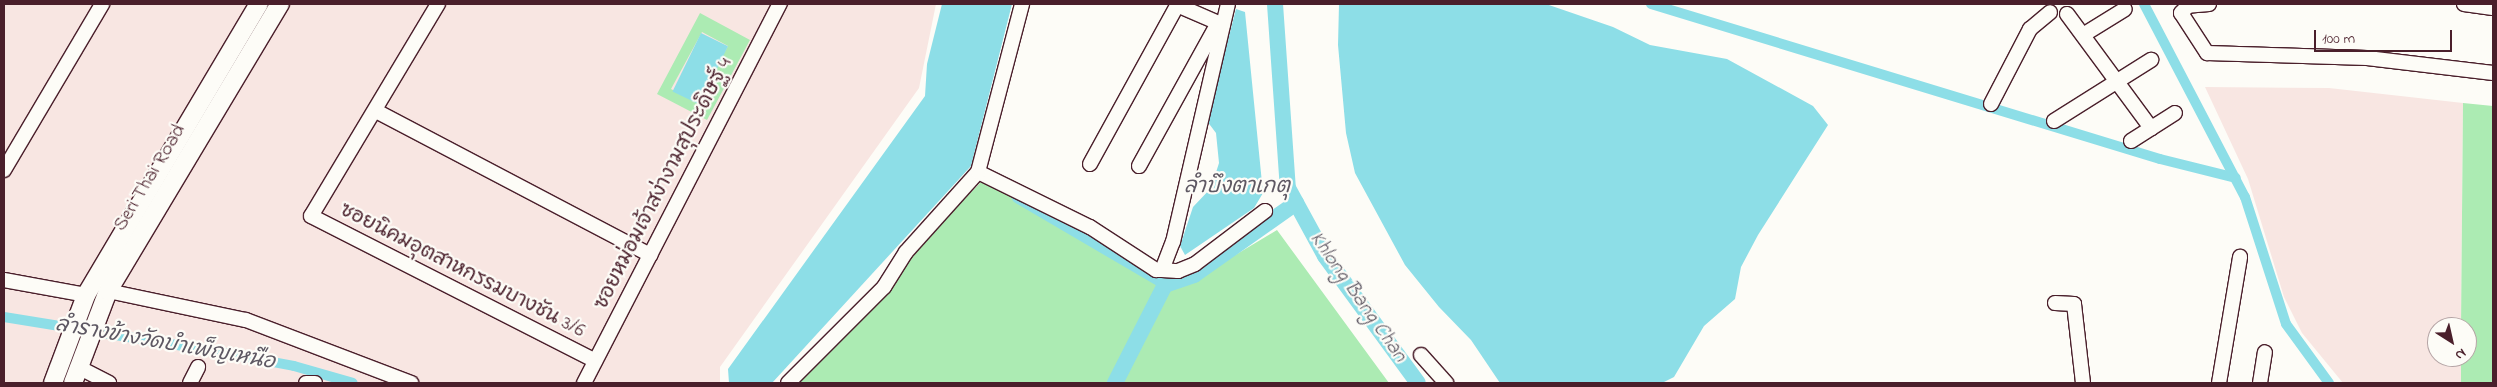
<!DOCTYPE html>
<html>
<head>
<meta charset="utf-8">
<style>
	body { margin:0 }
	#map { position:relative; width:2497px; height:387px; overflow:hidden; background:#fdfcf7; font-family:"Indie Flower","Playpen Sans Thai",sans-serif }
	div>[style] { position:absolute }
	.built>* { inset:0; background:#f8e6e2 }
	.green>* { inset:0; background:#acebb3 }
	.water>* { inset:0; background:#8ddee7; transform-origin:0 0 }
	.canal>* { height:10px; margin:-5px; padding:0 5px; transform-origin:5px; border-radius:5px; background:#8ddee7 }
	.river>* { height:16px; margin:-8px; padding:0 8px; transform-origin:8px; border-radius:8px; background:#8ddee7 }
	.roads { filter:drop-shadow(1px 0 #4a1f2b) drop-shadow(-1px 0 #4a1f2b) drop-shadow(0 1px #4a1f2b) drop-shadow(0 -1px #4a1f2b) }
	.minor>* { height:14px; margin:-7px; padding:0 7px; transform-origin:7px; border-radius:7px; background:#fdfcf7 }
	.major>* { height:18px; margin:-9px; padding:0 9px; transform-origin:9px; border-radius:9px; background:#fdfcf7 }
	span { translate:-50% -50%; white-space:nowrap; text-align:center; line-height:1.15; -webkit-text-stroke:4.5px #fdfcf7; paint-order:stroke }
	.street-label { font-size:20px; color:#4a1f2b }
	.water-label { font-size:21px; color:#5e5863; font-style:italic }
	.frame { position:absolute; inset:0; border:5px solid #4a1f2b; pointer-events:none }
	.north { position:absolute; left:2427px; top:317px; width:50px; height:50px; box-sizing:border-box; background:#fdfcf7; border:1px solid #b5a4a5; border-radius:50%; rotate:145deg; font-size:14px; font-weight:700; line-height:20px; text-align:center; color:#4a1f2b }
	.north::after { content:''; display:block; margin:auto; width:18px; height:22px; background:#4a1f2b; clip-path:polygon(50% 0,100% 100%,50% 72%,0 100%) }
	.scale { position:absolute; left:2314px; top:30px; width:138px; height:22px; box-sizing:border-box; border:2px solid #4a1f2b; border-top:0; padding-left:6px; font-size:15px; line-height:18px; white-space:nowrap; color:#4a1f2b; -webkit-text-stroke:4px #fdfcf7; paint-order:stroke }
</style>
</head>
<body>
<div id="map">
	<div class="built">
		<div style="clip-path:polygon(4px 4px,936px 4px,919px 88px,720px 367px,720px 383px,4px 383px)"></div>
		<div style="clip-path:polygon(2205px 87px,2329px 88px,2463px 103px,2461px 327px,2437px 327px,2437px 357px,2461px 357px,2461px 383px,2343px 383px,2302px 333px,2284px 297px,2248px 179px)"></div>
	</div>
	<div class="green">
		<div style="clip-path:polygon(evenodd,700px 13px,750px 40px,707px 120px,657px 94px,700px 13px,702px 32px,728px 46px,697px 103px,671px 89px,702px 32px)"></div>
		<div style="clip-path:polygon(2463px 103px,2493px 106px,2493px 383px,2461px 383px,2461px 357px,2467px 357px,2467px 327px,2461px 327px)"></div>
		<div style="clip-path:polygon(985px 178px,1104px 244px,1162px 281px,1192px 281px,1277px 230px,1389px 383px,798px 383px,887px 291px,909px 256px)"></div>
	</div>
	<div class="water">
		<div style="clip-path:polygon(942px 4px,1012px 4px,971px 166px,772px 383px,729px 383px,728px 369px,925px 96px,927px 64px)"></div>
		<div style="clip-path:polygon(1339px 4px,1546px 4px,1613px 27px,1650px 45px,1727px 59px,1813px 106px,1828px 125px,1758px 235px,1741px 267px,1735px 299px,1704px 326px,1674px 377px,1662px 383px,1500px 383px,1471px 340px,1439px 307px,1405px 265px,1355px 173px,1346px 133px,1338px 45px)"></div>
		<div style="clip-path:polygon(1236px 9px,1245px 12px,1263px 193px,1254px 208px,1185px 255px,1180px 246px,1193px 207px,1211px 188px,1219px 163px,1216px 133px,1207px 121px)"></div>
		<div style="left:701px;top:33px;width:30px;height:65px;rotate:26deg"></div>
	</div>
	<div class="canal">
		<div style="left:1651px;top:4px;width:532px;rotate:16.94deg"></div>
		<div style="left:2160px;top:159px;width:78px;rotate:14deg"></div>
		<div style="left:2144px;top:4px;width:218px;rotate:62.4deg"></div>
		<div style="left:2245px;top:197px;width:133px;rotate:72.1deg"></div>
		<div style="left:2286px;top:324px;width:73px;rotate:53.9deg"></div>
		<div style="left:1017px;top:198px;width:172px;rotate:30.4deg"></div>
		<div style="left:4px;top:317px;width:213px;rotate:9.2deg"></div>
		<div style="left:214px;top:351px;width:81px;rotate:10.6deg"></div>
		<div style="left:294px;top:366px;width:61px;rotate:16.1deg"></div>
	</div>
	<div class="river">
		<div style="left:1275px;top:4px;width:184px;rotate:86deg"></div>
		<div style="left:1288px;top:188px;width:77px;rotate:61.4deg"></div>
		<div style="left:1325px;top:256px;width:157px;rotate:53.8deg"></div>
		<div style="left:1115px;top:383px;width:110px;rotate:-63deg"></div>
		<div style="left:1165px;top:285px;width:31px;rotate:-19deg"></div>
		<div style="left:1194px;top:275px;width:125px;rotate:-35.2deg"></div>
	</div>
	<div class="roads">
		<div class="minor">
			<div style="left:438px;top:4px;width:247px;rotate:120.9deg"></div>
			<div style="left:311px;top:216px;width:319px;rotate:27deg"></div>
			<div style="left:2209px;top:4px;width:21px;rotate:175deg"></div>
			<div style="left:2188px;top:6px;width:10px;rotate:135deg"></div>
			<div style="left:2181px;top:13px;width:48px;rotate:57deg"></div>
			<div style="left:2207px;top:53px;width:160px;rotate:1.8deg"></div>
			<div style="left:2367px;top:58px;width:127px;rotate:6.8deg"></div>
			<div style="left:2464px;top:4px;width:29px;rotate:8deg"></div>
			<div style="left:1177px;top:5px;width:50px;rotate:23.5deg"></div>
			<div style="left:2067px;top:14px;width:142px;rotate:53.6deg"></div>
			<div style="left:2083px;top:35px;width:49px;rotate:-31.8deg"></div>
			<div style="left:1991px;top:104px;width:85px;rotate:-62.5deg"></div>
			<div style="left:2030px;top:29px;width:26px;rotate:-40deg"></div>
			<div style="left:376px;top:111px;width:310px;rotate:27.7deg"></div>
			<div style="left:2054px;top:121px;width:115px;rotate:-32.2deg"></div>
			<div style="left:2131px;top:141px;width:52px;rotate:-32.5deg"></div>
			<div style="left:1090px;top:164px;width:183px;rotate:-61.2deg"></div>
			<div style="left:1139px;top:166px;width:163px;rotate:-61.1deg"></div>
			<div style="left:4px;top:170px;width:193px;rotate:-59.4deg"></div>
			<div style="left:978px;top:172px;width:125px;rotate:26.2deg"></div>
			<div style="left:1090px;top:227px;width:79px;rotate:33.1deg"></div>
			<div style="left:1156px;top:270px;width:6px"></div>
			<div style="left:1162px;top:270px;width:30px;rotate:-69deg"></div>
			<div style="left:1173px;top:242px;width:244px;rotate:-77deg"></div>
			<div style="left:1162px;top:270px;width:16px;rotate:4deg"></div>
			<div style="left:1178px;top:271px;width:18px;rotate:-22deg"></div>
			<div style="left:1195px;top:264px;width:88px;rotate:-37.1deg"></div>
			<div style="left:4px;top:280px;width:83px;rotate:10.4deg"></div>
			<div style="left:108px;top:291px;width:141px;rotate:11.9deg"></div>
			<div style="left:246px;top:320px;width:177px;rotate:20.9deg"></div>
			<div style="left:2055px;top:303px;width:19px;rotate:3deg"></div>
			<div style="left:2074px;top:304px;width:80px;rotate:83.5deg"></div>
			<div style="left:1421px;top:355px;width:38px;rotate:48deg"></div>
			<div style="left:78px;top:367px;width:35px;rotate:27deg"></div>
			<div style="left:190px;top:383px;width:18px;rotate:-63deg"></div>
			<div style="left:306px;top:383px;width:9px"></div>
			<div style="left:584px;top:383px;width:427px;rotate:-62.7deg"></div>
			<div style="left:788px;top:383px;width:136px;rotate:-45deg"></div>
			<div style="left:884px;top:287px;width:41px;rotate:-57.8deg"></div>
			<div style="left:906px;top:252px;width:108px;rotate:-48deg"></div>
			<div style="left:978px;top:172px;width:174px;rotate:-75.3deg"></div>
			<div style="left:2219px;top:383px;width:128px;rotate:-80.5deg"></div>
			<div style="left:2260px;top:383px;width:31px;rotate:-81deg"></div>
		</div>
		<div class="major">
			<div style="left:53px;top:383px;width:94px;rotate:-69.4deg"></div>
			<div style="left:86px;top:295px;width:339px;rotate:-59.3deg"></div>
			<div style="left:73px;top:383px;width:98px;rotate:-69.2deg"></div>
			<div style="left:108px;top:291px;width:335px;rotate:-59.1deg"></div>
		</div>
	</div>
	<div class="street-label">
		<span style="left:150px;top:178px;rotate:-59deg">Seri Thai Road</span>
		<span style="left:664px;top:184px;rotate:-63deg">ซอยหม่อมเจ้าสง่างามสุประดิษฐ์ 4</span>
		<span style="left:462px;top:271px;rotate:27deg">ซอยนิคมอุตสาหกรรมบางชัน 3/6</span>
	</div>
	<div class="water-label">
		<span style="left:1237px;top:187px">ลำบึงตาเกตุ</span>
		<span style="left:1358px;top:297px;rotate:55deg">Khlong Bang Chan</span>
		<span style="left:165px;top:344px;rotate:10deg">ลำรางข้างวัดบำเพ็ญเหนือ</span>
	</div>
	<div class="frame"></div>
	<div class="north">N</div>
	<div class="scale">100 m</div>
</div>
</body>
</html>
